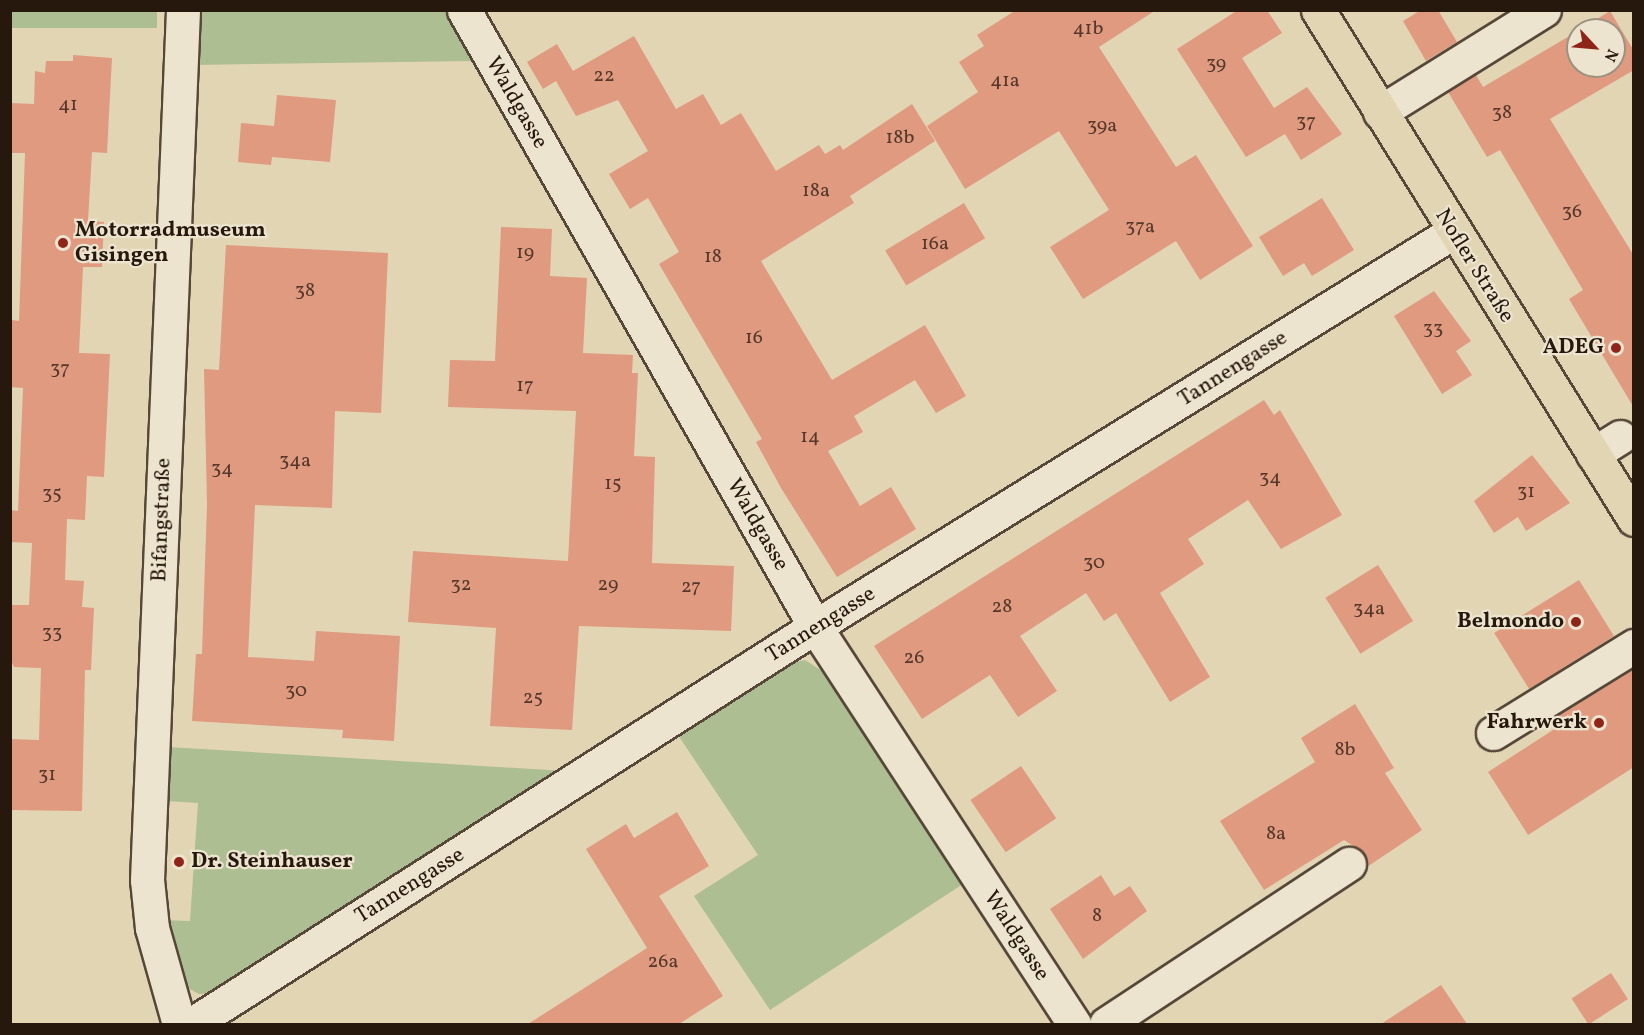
<!DOCTYPE html>
<html>
<head>
<meta charset="utf-8">
<style>
	body { margin:0 }
	#map { position:relative; width:1644px; height:1035px; overflow:hidden; background:#e2d5b4; font-family:Vollkorn,serif }
	div>[style] { position:absolute }
	.green>* { inset:0; background:#adbe92; transform-origin:0 0 }
	.building>* { inset:0; background:#df9a80; transform-origin:0 0 }
	.roads { filter:drop-shadow(2px 0 #564738) drop-shadow(-2px 0 #564738) drop-shadow(0 2px #564738) drop-shadow(0 -2px #564738) }
	.minor>* { height:33px; margin:-16.5px; padding:0 16.5px; transform-origin:16.5px; border-radius:16.5px; background:#ece4ce }
	.major>* { height:33px; margin:-16.5px; padding:0 16.5px; transform-origin:16.5px; border-radius:16.5px; background:#e2d5b4 }
	.dots>* { width:16px; height:16px; translate:-50% -50%; box-sizing:border-box; border:3px solid #ece4ce; border-radius:50% }
	span { translate:-50% -50%; white-space:nowrap; text-align:center; line-height:1.15; -webkit-text-stroke:4.5px #ece4ce; paint-order:stroke }
	.number-label { font-size:20px; color:#55382a }
	.number-label span { -webkit-text-stroke-width:0 }
	.street-label { font-size:22px; color:#27180e }
	.poi-label { font-size:22px; color:#27180e; font-weight:700 }
	.left { translate:0 -50%; text-align:left }
	.right { translate:-100% -50%; text-align:right }
	.frame { position:absolute; inset:0; border:12px solid #27180e; pointer-events:none }
	.north { position:absolute; left:1566px; top:18px; width:60px; height:60px; box-sizing:border-box; background:#ece4ce; border:2px solid #9d9281; border-radius:50%; rotate:116deg; font-size:16px; font-weight:700; line-height:24px; text-align:center; color:#27180e }
	.north::after { content:''; display:block; margin:auto; width:21px; height:27px; background:#8f2418; clip-path:polygon(50% 0,100% 100%,50% 72%,0 100%) }
</style>
</head>
<body>
<div id="map">
	<div class="green">
		<div style="left:11px;top:10px;width:146px;height:18px"></div>
		<div style="clip-path:polygon(195px 10px,445px 11px,473px 61px,191px 65px)"></div>
		<div style="clip-path:polygon(805px 660px,836px 680px,966px 882px,770px 1010px,694px 896px,758px 855px,678px 735px,787px 664px)"></div>
		<div style="clip-path:polygon(168px 747px,565px 771px,220px 993px,199px 994px,184px 986px,162px 920px,190px 921px,198px 803px,166px 801px)"></div>
	</div>
	<div class="building">
		<div style="clip-path:polygon(1016px 10px,1156px 10px,1099px 47px,1176px 167px,1196px 155px,1253px 246px,1200px 280px,1176px 241px,1083px 299px,1050px 247px,1109px 210px,1059px 131px,965px 189px,927px 126px,978px 92px,959px 62px,984px 46px,977px 35px)"></div>
		<div style="clip-path:polygon(1238px 10px,1267px 10px,1282px 33px,1242px 58px,1274px 108px,1307px 87px,1342px 134px,1301px 160px,1285px 134px,1246px 157px,1177px 49px)"></div>
		<div style="clip-path:polygon(1421px 10px,1438px 10px,1457px 42px,1426px 61px,1403px 21px)"></div>
		<div style="clip-path:polygon(1610px 11px,1634px 51px,1634px 70px,1550px 119px,1634px 256px,1634px 408px,1569px 299px,1583px 290px,1500px 150px,1487px 157px,1448px 92px,1476px 75px,1483px 87px,1578px 31px,1578px 66px,1614px 66px,1614px 30px,1579px 30px)"></div>
		<div style="clip-path:polygon(634px 36px,676px 109px,703px 94px,721px 125px,741px 113px,776px 171px,819px 145px,825px 154px,840px 145px,843px 150px,912px 104px,935px 141px,850px 196px,854px 203px,761px 261px,832px 380px,925px 325px,966px 396px,936px 413px,915px 380px,854px 416px,863px 432px,828px 451px,860px 506px,891px 487px,916px 529px,837px 577px,781px 488px,756px 442px,762px 439px,659px 264px,679px 252px,648px 198px,630px 209px,609px 174px,648px 151px,618px 100px,576px 116px,556px 81px,543px 89px,527px 62px,557px 44px,573px 71px)"></div>
		<div style="clip-path:polygon(73px 55px,112px 58px,107px 153px,92px 152px,88px 221px,104px 222px,102px 267px,83px 267px,79px 353px,110px 354px,104px 477px,87px 476px,85px 520px,67px 519px,65px 580px,84px 581px,82px 607px,94px 608px,91px 670px,85px 670px,82px 811px,10px 810px,10px 739px,39px 740px,41px 668px,14px 667px,10px 658px,10px 605px,29px 605px,32px 543px,10px 542px,10px 510px,18px 511px,23px 388px,10px 387px,10px 357px,12px 320px,19px 321px,25px 153px,10px 153px,10px 103px,34px 104px,35px 71px,45px 73px,46px 61px,73px 61px)"></div>
		<div style="clip-path:polygon(277px 95px,336px 100px,330px 162px,272px 157px,271px 165px,238px 162px,241px 123px,274px 126px)"></div>
		<div style="clip-path:polygon(1322px 198px,1354px 250px,1312px 276px,1304px 263px,1283px 276px,1259px 237px)"></div>
		<div style="left:964px;top:203px;width:41px;height:92px;rotate:59deg"></div>
		<div style="clip-path:polygon(501px 227px,552px 229px,550px 276px,587px 278px,583px 353px,633px 355px,632px 373px,638px 373px,634px 456px,655px 457px,652px 563px,734px 566px,731px 631px,579px 626px,572px 730px,490px 726px,496px 628px,408px 622px,413px 551px,568px 561px,576px 411px,448px 407px,450px 360px,495px 361px)"></div>
		<div style="clip-path:polygon(226px 245px,388px 253px,381px 413px,335px 411px,332px 508px,255px 505px,248px 657px,314px 661px,316px 631px,400px 636px,394px 741px,342px 738px,343px 730px,192px 721px,196px 654px,202px 654px,207px 504px,204px 369px,219px 370px)"></div>
		<div style="clip-path:polygon(1434px 291px,1471px 341px,1456px 351px,1472px 375px,1442px 394px,1394px 316px)"></div>
		<div style="clip-path:polygon(1264px 400px,1274px 415px,1280px 410px,1342px 515px,1281px 549px,1248px 500px,1188px 539px,1204px 564px,1160px 593px,1210px 677px,1170px 702px,1116px 613px,1104px 621px,1086px 593px,1020px 636px,1057px 691px,1018px 717px,990px 675px,922px 719px,874px 646px)"></div>
		<div style="clip-path:polygon(1532px 455px,1570px 503px,1526px 531px,1518px 517px,1494px 533px,1474px 501px)"></div>
		<div style="left:1378px;top:565px;width:66px;height:62px;rotate:58deg"></div>
		<div style="left:1579px;top:580px;width:66px;height:100px;rotate:58deg"></div>
		<div style="clip-path:polygon(1634px 668px,1634px 767px,1528px 835px,1488px 772px,1556px 728px,1550px 720px)"></div>
		<div style="clip-path:polygon(1355px 704px,1394px 768px,1385px 773px,1422px 830px,1367px 867px,1364px 853px,1344px 840px,1264px 890px,1220px 821px,1315px 762px,1301px 738px)"></div>
		<div style="left:1021px;top:766px;width:63px;height:61px;rotate:56deg"></div>
		<div style="clip-path:polygon(677px 812px,709px 866px,659px 896px,723px 996px,679px 1024px,528px 1024px,647px 948px,586px 849px,626px 824px,634px 838px)"></div>
		<div style="clip-path:polygon(1101px 875px,1114px 896px,1130px 886px,1147px 911px,1083px 959px,1050px 909px)"></div>
		<div style="left:1611px;top:973px;width:31px;height:47px;rotate:57deg"></div>
		<div style="clip-path:polygon(1441px 985px,1467px 1024px,1381px 1024px)"></div>
	</div>
	<div class="roads">
		<div class="minor">
			<div style="left:464px;top:10px;width:711px;rotate:60.34deg"></div>
			<div style="left:816px;top:628px;width:473px;rotate:56.9deg"></div>
			<div style="left:1380px;top:112px;width:193px;rotate:-31.9deg"></div>
			<div style="left:1593px;top:454px;width:32px;rotate:-32deg"></div>
			<div style="left:1493px;top:733px;width:166px;rotate:-31.7deg"></div>
			<div style="left:179px;top:1024px;width:100px;rotate:-105.7deg"></div>
			<div style="left:152px;top:928px;width:48px;rotate:-95.9deg"></div>
			<div style="left:147px;top:880px;width:871px;rotate:-87.63deg"></div>
			<div style="left:192px;top:1024px;width:772px;rotate:-32.52deg"></div>
			<div style="left:843px;top:609px;width:717px;rotate:-31.72deg"></div>
			<div style="left:1106px;top:1024px;width:291px;rotate:-33.4deg"></div>
		</div>
		<div class="major">
			<div style="left:1318px;top:10px;width:599px;rotate:58.17deg"></div>
		</div>
	</div>
	<div class="dots">
		<div style="left:63px;top:243px;background:#8f2418"></div>
		<div style="left:1616px;top:348px;background:#8f2418"></div>
		<div style="left:1576px;top:622px;background:#8f2418"></div>
		<div style="left:1599px;top:723px;background:#8f2418"></div>
		<div style="left:179px;top:862px;background:#8f2418"></div>
	</div>
	<div class="number-label">
		<span style="left:1088px;top:29px">41b</span>
		<span style="left:1216px;top:64px">39</span>
		<span style="left:604px;top:76px">22</span>
		<span style="left:1005px;top:81px">41a</span>
		<span style="left:68px;top:105px">41</span>
		<span style="left:1502px;top:113px">38</span>
		<span style="left:1306px;top:122px">37</span>
		<span style="left:1102px;top:126px">39a</span>
		<span style="left:900px;top:138px">18b</span>
		<span style="left:816px;top:191px">18a</span>
		<span style="left:1572px;top:212px">36</span>
		<span style="left:1140px;top:227px">37a</span>
		<span style="left:935px;top:244px">16a</span>
		<span style="left:525px;top:253px">19</span>
		<span style="left:713px;top:257px">18</span>
		<span style="left:305px;top:291px">38</span>
		<span style="left:1433px;top:329px">33</span>
		<span style="left:754px;top:338px">16</span>
		<span style="left:60px;top:369px">37</span>
		<span style="left:525px;top:386px">17</span>
		<span style="left:810px;top:437px">14</span>
		<span style="left:295px;top:461px">34a</span>
		<span style="left:222px;top:469px">34</span>
		<span style="left:1270px;top:478px">34</span>
		<span style="left:613px;top:484px">15</span>
		<span style="left:1526px;top:492px">31</span>
		<span style="left:52px;top:494px">35</span>
		<span style="left:1094px;top:563px">30</span>
		<span style="left:461px;top:585px">32</span>
		<span style="left:608px;top:585px">29</span>
		<span style="left:691px;top:587px">27</span>
		<span style="left:1002px;top:607px">28</span>
		<span style="left:1369px;top:609px">34a</span>
		<span style="left:52px;top:633px">33</span>
		<span style="left:914px;top:658px">26</span>
		<span style="left:296px;top:691px">30</span>
		<span style="left:533px;top:698px">25</span>
		<span style="left:1345px;top:750px">8b</span>
		<span style="left:47px;top:775px">31</span>
		<span style="left:1276px;top:834px">8a</span>
		<span style="left:1097px;top:916px">8</span>
		<span style="left:663px;top:962px">26a</span>
	</div>
	<div class="street-label">
		<span style="left:516px;top:103px;rotate:60deg">Waldgasse</span>
		<span style="left:1474px;top:266px;rotate:58deg">Nofler Straße</span>
		<span style="left:1233px;top:369px;rotate:-32deg">Tannengasse</span>
		<span style="left:162px;top:520px;rotate:-88deg">Bifangstraße</span>
		<span style="left:757px;top:525px;rotate:60deg">Waldgasse</span>
		<span style="left:821px;top:625px;rotate:-32deg">Tannengasse</span>
		<span style="left:410px;top:886px;rotate:-32deg">Tannengasse</span>
		<span style="left:1016px;top:936px;rotate:57deg">Waldgasse</span>
	</div>
	<div class="poi-label">
		<span class="left" style="left:75px;top:243px">Motorradmuseum<br>Gisingen</span>
		<span class="right" style="left:1604px;top:348px">ADEG</span>
		<span class="right" style="left:1564px;top:622px">Belmondo</span>
		<span class="right" style="left:1587px;top:723px">Fahrwerk</span>
		<span class="left" style="left:191px;top:862px">Dr. Steinhauser</span>
	</div>
	<div class="frame"></div>
	<div class="north">N</div>
</div>
</body>
</html>
